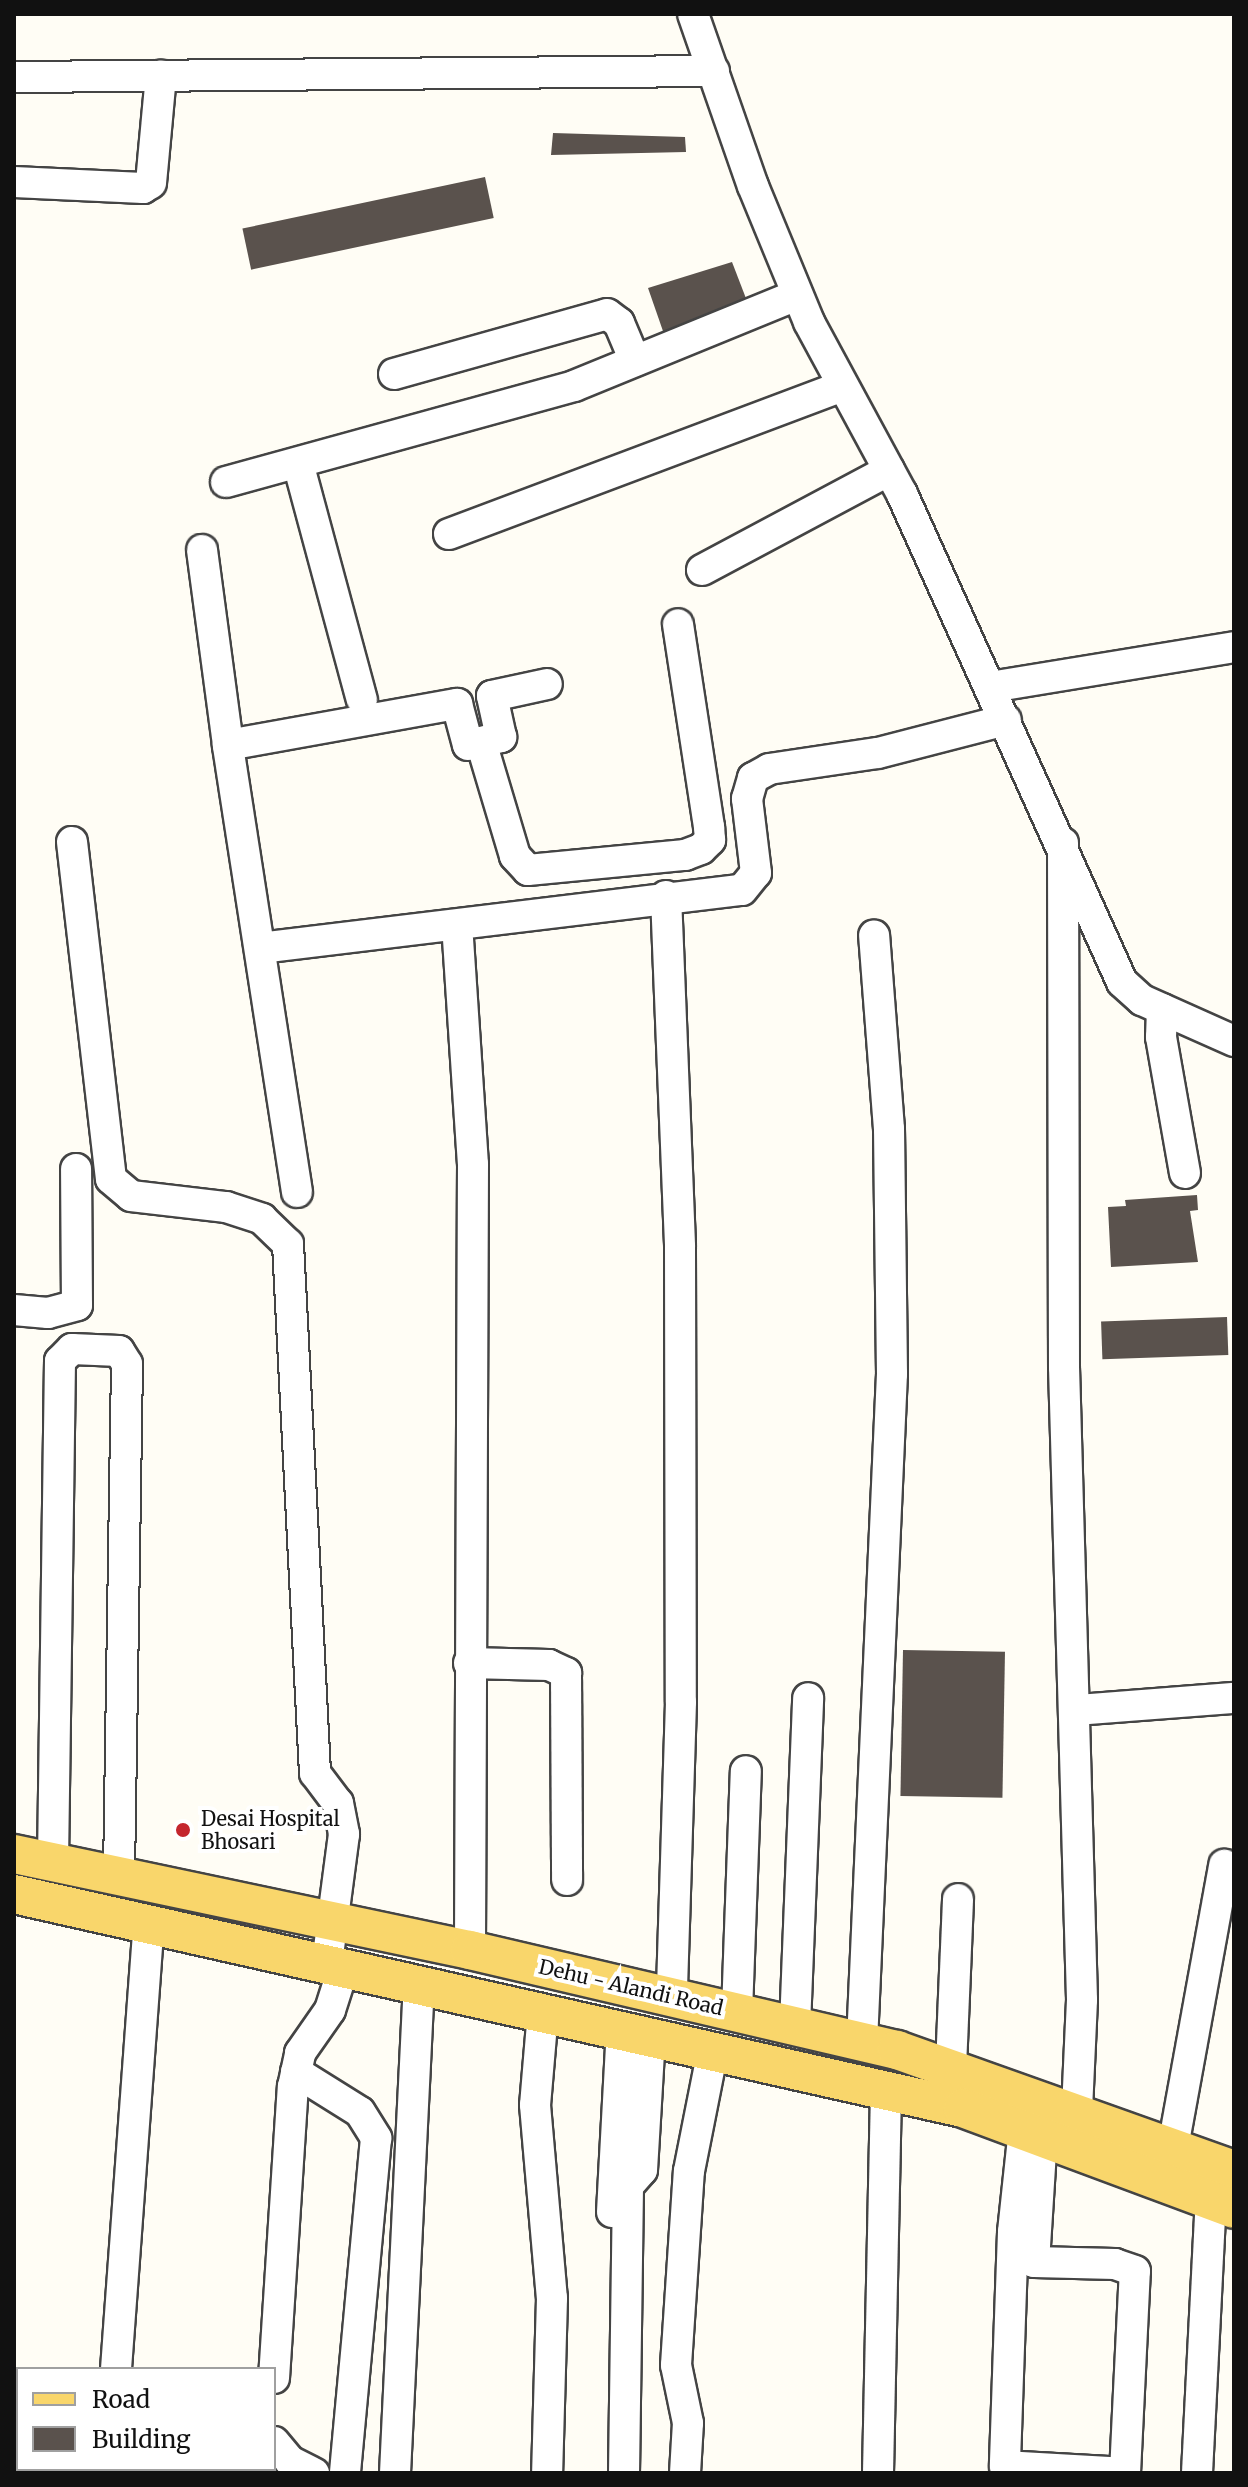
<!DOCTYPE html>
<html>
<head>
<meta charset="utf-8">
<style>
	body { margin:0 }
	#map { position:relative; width:1248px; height:2487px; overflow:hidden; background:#fffdf5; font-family:Merriweather,serif }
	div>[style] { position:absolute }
	.building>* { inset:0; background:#5a524d; transform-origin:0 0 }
	.roads { filter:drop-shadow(2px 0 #444) drop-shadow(-2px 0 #444) drop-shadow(0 2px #444) drop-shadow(0 -2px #444) }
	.minor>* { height:30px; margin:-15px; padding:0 15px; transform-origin:15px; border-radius:15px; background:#fff }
	.major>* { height:38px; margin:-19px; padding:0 19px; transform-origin:19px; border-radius:19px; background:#f9d66b }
	.dots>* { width:22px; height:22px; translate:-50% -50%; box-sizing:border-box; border:4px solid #fff; border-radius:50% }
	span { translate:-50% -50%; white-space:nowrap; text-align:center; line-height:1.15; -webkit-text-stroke:8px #fff; paint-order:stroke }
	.poi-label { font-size:20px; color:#111 }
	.left { translate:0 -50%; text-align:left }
	.street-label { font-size:20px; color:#111 }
	.frame { position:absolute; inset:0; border:16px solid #111; pointer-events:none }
	.legend { position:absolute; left:16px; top:2367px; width:260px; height:104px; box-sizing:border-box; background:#fff; border:2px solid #a0a0a0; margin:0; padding:10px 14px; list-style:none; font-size:24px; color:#111 }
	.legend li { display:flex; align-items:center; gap:16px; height:40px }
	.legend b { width:40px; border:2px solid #a0a0a0 }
</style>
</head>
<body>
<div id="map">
	<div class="building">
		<div style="clip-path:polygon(553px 133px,685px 137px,686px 152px,551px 155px)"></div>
		<div style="left:485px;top:177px;width:42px;height:248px;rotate:78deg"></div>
		<div style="clip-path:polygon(732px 262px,747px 301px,664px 334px,648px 288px)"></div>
		<div style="clip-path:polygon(1197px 1195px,1198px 1210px,1190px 1211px,1198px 1262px,1111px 1267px,1108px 1207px,1126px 1206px,1125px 1200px)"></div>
		<div style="left:1227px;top:1317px;width:38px;height:126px;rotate:88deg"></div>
		<div style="left:903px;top:1650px;width:102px;height:146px;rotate:1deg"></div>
	</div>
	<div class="roads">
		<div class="minor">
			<div style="left:693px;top:14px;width:182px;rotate:70.8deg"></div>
			<div style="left:753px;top:186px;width:147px;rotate:67.6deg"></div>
			<div style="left:809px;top:322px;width:196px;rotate:61.6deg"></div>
			<div style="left:902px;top:494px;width:535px;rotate:65.73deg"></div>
			<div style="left:1122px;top:982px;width:27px;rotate:42deg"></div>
			<div style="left:1142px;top:1000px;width:101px;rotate:24deg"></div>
			<div style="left:14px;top:77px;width:700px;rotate:-0.49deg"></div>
			<div style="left:14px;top:182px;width:129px;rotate:2.7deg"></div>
			<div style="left:143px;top:188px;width:9px;rotate:-32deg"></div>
			<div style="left:151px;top:183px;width:108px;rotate:-84.7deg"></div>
			<div style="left:394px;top:374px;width:221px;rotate:-15.7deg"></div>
			<div style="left:607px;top:314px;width:15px;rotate:37deg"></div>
			<div style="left:619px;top:323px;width:41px;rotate:67.2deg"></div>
			<div style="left:298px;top:463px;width:245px;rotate:74.9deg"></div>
			<div style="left:226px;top:482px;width:361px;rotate:-15.4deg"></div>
			<div style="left:574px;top:386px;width:241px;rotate:-22.2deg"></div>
			<div style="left:449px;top:534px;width:420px;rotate:-20.6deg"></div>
			<div style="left:202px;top:550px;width:197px;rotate:82.4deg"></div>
			<div style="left:702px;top:570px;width:212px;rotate:-28.1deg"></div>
			<div style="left:991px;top:687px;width:246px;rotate:-9.3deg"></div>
			<div style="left:481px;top:742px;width:119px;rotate:73.4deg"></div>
			<div style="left:515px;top:856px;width:19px;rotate:47deg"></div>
			<div style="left:528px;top:870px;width:158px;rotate:-5.5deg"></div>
			<div style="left:685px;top:855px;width:17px;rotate:-21deg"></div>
			<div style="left:701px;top:849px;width:13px;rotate:-45deg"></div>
			<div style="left:710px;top:840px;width:13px;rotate:-94deg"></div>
			<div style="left:709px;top:827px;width:205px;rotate:-98.7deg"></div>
			<div style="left:72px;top:842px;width:339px;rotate:83.4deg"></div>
			<div style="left:111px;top:1179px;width:26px;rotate:40deg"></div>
			<div style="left:131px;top:1196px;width:96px;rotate:6.6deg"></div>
			<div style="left:226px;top:1207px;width:38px;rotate:18deg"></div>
			<div style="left:262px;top:1219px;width:36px;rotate:44deg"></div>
			<div style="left:288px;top:1244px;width:530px;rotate:87.08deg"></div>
			<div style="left:315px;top:1773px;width:38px;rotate:53deg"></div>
			<div style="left:338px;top:1803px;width:32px;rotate:79deg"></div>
			<div style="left:344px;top:1834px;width:130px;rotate:97.5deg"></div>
			<div style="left:1063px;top:843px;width:524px;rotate:89.89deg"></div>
			<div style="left:1064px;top:1367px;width:633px;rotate:88.37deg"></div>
			<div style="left:1082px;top:2000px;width:111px;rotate:92.6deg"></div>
			<div style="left:1077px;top:2111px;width:21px;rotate:107deg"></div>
			<div style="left:666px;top:896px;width:351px;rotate:87.7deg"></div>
			<div style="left:680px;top:1247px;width:455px;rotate:89.9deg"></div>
			<div style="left:681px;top:1702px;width:294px;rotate:91.8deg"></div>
			<div style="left:458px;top:939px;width:225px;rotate:86.2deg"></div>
			<div style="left:473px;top:1164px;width:786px;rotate:90.22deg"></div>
			<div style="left:260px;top:948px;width:485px;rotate:-6.9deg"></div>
			<div style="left:742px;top:890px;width:22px;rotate:-51deg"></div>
			<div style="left:756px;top:873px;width:75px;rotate:-96.9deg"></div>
			<div style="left:747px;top:799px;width:22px;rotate:-74deg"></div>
			<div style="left:753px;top:778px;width:18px;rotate:-29deg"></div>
			<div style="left:769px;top:769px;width:110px;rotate:-8.4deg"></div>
			<div style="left:878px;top:753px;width:132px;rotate:-14.5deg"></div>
			<div style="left:1162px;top:1009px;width:28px;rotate:92deg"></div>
			<div style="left:1161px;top:1037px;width:138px;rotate:80deg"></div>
			<div style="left:297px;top:1192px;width:452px;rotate:-98.8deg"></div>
			<div style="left:228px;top:745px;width:233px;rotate:-10.2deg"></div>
			<div style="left:457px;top:704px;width:42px;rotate:75deg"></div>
			<div style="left:468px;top:745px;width:13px;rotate:-13deg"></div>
			<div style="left:481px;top:742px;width:21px;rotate:-14deg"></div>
			<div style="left:501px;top:737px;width:42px;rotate:-102.4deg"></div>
			<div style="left:492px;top:696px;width:56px;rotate:-12.3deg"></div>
			<div style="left:14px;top:1310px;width:34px;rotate:5deg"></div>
			<div style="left:48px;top:1313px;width:30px;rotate:-15deg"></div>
			<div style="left:77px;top:1305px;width:136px;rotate:-90.4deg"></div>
			<div style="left:469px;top:1663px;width:80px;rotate:1.4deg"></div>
			<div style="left:549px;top:1665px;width:19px;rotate:25deg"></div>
			<div style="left:566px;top:1673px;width:207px;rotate:89.7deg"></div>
			<div style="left:1077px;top:1710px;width:157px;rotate:-4.4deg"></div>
			<div style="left:53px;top:1862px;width:501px;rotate:-89.2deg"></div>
			<div style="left:60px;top:1361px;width:17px;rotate:-45deg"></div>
			<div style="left:72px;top:1349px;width:47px;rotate:2.4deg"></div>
			<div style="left:119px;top:1351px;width:15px;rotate:58deg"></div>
			<div style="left:127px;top:1364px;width:512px;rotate:90.9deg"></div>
			<div style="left:543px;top:2012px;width:93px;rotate:94.9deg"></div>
			<div style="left:535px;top:2105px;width:194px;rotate:85deg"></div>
			<div style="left:552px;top:2298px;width:175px;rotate:91.6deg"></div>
			<div style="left:737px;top:2012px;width:241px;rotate:-87.9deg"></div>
			<div style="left:795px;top:2026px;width:328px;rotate:-87.7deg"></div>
			<div style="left:862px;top:2042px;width:669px;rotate:-87.43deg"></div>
			<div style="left:892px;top:1374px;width:245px;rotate:-90.7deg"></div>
			<div style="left:889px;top:1129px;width:194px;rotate:-94.4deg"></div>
			<div style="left:951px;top:2067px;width:168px;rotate:-87.6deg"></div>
			<div style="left:296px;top:2072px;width:75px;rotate:32deg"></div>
			<div style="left:360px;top:2112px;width:31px;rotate:58deg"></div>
			<div style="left:376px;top:2138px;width:336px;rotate:95.3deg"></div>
			<div style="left:1024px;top:2129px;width:104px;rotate:96.1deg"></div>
			<div style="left:1013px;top:2232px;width:234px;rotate:92deg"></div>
			<div style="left:1005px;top:2466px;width:120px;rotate:3.3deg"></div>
			<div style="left:1125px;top:2473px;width:202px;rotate:-87.2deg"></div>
			<div style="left:1135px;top:2271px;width:21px;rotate:-161deg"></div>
			<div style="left:1115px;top:2264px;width:81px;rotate:-178.6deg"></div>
			<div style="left:1034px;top:2262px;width:126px;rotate:-86.4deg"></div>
			<div style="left:1173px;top:2147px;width:287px;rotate:-79.7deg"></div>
			<div style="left:612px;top:2212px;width:182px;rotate:-86.9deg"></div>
			<div style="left:116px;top:2369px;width:447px;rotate:-85.8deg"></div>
			<div style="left:274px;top:2378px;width:292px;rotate:-86.3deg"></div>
			<div style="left:293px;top:2087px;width:35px;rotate:-78deg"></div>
			<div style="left:300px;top:2053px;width:52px;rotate:-55.1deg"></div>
			<div style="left:330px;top:2010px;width:46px;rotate:-72.3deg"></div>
			<div style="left:274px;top:2442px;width:25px;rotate:50deg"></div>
			<div style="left:290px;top:2461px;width:27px;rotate:27deg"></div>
			<div style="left:109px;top:2473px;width:4px;rotate:-90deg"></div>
			<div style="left:395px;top:2473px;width:491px;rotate:-87.2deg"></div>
			<div style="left:624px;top:2473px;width:287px;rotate:-89.2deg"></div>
			<div style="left:628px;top:2186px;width:21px;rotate:-49deg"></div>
			<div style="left:642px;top:2170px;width:134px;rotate:-86.6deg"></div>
			<div style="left:685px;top:2473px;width:50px;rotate:-86.6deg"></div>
			<div style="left:688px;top:2423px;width:59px;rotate:-101.7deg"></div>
			<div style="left:676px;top:2365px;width:194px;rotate:-86.2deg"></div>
			<div style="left:689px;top:2171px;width:123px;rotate:-78.8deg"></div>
			<div style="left:878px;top:2473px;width:382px;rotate:-88.8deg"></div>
			<div style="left:1197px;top:2473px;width:273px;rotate:-87.1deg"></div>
		</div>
		<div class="major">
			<div style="left:14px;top:1854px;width:466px;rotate:11.9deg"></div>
			<div style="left:470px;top:1950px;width:439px;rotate:13.2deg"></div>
			<div style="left:897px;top:2050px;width:358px;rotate:19.6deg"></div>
			<div style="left:14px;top:1894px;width:973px;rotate:12.71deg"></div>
			<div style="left:963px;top:2108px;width:289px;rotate:20.4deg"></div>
		</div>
	</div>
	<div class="dots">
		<div style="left:183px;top:1830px;background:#c4262e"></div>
	</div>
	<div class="poi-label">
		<span class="left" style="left:201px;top:1830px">Desai Hospital<br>Bhosari</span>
	</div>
	<div class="street-label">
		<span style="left:631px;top:1987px;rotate:13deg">Dehu - Alandi Road</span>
	</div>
	<div class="frame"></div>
	<ul class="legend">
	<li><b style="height:10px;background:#f9d66b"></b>Road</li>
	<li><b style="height:22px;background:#5a524d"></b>Building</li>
	</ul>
</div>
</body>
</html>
